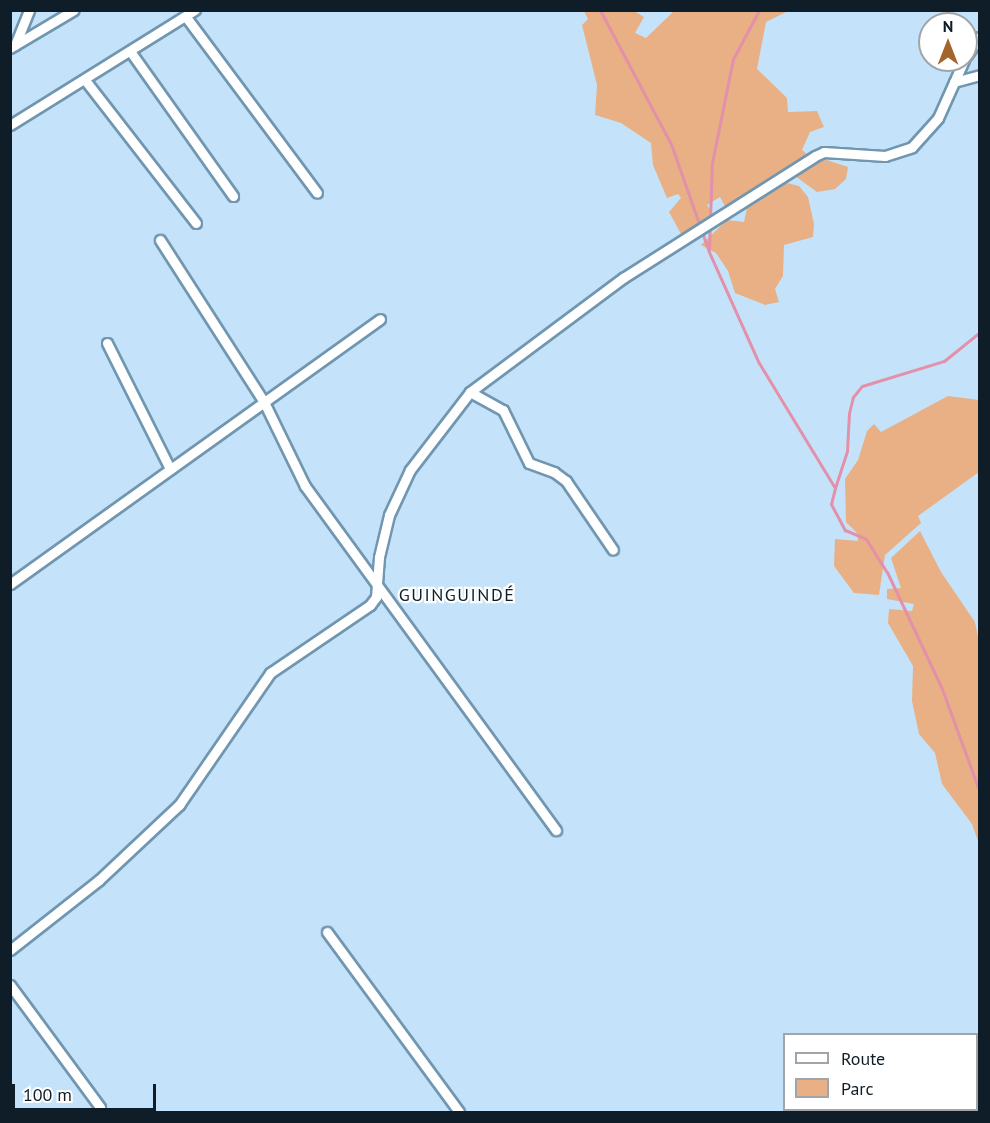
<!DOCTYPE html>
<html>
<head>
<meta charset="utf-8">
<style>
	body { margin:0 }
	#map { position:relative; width:990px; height:1123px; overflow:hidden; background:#c4e3fa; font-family:"PT Sans",sans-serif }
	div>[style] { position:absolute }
	.green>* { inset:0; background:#e8b084 }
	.stream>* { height:3px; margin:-1.5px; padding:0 1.5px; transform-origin:1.5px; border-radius:1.5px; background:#e390aa }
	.roads { filter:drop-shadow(2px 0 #7196b0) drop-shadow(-2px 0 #7196b0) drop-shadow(0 2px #7196b0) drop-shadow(0 -2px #7196b0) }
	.street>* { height:9px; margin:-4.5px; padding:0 4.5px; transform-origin:4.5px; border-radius:4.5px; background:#fff }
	span { translate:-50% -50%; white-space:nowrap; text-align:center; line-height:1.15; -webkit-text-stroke:4.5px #fff; paint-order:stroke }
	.quarter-label { font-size:18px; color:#0e1d27; letter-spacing:1.5px }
	.frame { position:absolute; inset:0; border:12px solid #0e1d27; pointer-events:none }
	.legend { position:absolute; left:783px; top:1033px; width:195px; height:78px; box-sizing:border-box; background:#fff; border:2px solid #9fa5a9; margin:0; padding:8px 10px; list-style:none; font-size:18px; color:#0e1d27 }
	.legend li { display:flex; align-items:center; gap:12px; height:30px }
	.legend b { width:30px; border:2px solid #9fa5a9 }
	.north { position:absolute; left:918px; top:12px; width:60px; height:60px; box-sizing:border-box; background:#fff; border:2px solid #9fa5a9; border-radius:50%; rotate:0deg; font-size:16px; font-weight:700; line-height:24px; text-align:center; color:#0e1d27 }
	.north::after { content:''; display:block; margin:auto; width:21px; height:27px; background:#a4652c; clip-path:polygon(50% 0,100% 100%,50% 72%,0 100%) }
	.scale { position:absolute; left:12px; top:1084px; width:144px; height:27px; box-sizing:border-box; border:3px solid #0e1d27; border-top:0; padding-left:8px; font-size:18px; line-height:21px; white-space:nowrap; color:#0e1d27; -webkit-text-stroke:4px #fff; paint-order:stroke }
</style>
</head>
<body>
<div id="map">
	<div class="green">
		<div style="clip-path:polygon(584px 11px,636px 12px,644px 17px,635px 33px,646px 38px,674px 11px,788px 11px,766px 22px,757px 69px,787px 98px,788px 112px,817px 111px,824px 127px,810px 132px,802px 150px,808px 155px,726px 208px,720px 197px,707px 205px,714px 215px,681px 234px,669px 212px,681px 198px,678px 194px,667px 198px,653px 165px,651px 143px,621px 123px,595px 115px,597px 85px,582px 25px,588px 19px)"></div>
		<div style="clip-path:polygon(827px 160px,848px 167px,846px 179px,835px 189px,817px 192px,795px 176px,815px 162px)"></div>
		<div style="clip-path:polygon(783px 182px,799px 186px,808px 197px,814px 224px,813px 237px,784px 245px,783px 276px,775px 289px,779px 302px,765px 305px,735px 293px,728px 271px,716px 253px,701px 245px,727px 220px,744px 222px,748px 204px)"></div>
		<div style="clip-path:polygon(948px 396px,979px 400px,979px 472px,918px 516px,921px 523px,885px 555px,879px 595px,854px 593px,834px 566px,835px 539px,858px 541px,857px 533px,846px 522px,845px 479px,858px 460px,867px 431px,874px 424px,881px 432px)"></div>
		<div style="clip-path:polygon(920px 531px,941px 572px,975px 622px,980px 647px,979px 844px,972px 824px,942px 784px,935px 753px,919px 734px,912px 701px,913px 666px,888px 623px,889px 609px,912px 611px,914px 604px,887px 599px,887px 589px,901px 588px,891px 558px)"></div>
	</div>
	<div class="stream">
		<div style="left:600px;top:10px;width:152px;rotate:62.1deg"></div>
		<div style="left:671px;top:144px;width:114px;rotate:70.6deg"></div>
		<div style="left:709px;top:252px;width:122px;rotate:65.8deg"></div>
		<div style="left:759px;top:363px;width:146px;rotate:58.7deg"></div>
		<div style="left:835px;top:488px;width:16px;rotate:104deg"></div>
		<div style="left:831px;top:504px;width:30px;rotate:62deg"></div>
		<div style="left:845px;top:530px;width:23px;rotate:23deg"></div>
		<div style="left:866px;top:539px;width:39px;rotate:58deg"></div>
		<div style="left:887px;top:572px;width:129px;rotate:64.8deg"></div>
		<div style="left:942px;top:689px;width:111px;rotate:69.9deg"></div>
		<div style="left:710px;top:219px;width:56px;rotate:-88deg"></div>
		<div style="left:712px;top:163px;width:106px;rotate:-78.6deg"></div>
		<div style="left:733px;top:59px;width:55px;rotate:-62deg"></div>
		<div style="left:709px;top:249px;width:23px;rotate:-88deg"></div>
		<div style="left:835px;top:488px;width:39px;rotate:-72deg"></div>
		<div style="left:847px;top:451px;width:38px;rotate:-87deg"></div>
		<div style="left:849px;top:413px;width:16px;rotate:-76deg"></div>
		<div style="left:853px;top:397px;width:14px;rotate:-51deg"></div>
		<div style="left:862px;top:386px;width:86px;rotate:-17deg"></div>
		<div style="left:944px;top:361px;width:46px;rotate:-38.9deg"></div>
	</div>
	<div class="roads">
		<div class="street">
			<div style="left:186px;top:17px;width:219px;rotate:53.3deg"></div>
			<div style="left:15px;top:45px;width:38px;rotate:-68deg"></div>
			<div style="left:10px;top:48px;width:74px;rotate:-30.7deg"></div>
			<div style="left:130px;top:51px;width:178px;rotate:54.6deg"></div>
			<div style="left:966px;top:56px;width:24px;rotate:-54deg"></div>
			<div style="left:85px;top:80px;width:181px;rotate:52.2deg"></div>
			<div style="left:954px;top:82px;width:27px;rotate:-15deg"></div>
			<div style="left:10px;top:125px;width:218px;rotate:-31.9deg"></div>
			<div style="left:160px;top:240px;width:193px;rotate:57.3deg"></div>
			<div style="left:264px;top:402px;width:93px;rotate:64deg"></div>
			<div style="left:305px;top:486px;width:426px;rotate:53.9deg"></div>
			<div style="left:107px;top:343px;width:141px;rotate:63.4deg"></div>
			<div style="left:470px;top:392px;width:38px;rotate:29deg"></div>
			<div style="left:503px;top:410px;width:59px;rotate:63.9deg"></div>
			<div style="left:529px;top:463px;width:27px;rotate:20deg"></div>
			<div style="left:554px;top:472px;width:15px;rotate:37deg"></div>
			<div style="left:566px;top:481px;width:83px;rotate:55.7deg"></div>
			<div style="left:10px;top:584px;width:455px;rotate:-35.6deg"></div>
			<div style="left:327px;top:932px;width:223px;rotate:53.7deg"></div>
			<div style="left:10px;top:950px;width:113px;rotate:-38.2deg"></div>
			<div style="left:99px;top:880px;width:110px;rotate:-43.2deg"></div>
			<div style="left:179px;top:805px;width:160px;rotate:-55.4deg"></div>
			<div style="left:270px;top:673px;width:121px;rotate:-34.2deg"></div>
			<div style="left:370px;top:605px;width:10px;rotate:-53deg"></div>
			<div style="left:376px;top:597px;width:40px;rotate:-85.7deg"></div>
			<div style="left:379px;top:557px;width:43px;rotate:-76.6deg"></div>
			<div style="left:389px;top:515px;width:50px;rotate:-65deg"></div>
			<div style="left:410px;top:470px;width:98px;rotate:-52.4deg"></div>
			<div style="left:470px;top:392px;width:191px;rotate:-36.7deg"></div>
			<div style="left:623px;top:278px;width:227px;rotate:-32.4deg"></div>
			<div style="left:815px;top:156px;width:10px;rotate:-24deg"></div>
			<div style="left:824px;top:152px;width:61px;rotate:3.8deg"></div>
			<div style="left:885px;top:156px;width:28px;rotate:-18deg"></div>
			<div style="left:912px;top:147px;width:39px;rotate:-48deg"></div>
			<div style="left:938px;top:118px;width:64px;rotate:-65.9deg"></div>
			<div style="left:10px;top:985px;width:152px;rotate:53.6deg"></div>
			<div style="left:839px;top:1112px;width:3px;rotate:-18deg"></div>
		</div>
	</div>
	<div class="quarter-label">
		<span style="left:457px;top:595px">GUINGUINDÉ</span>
	</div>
	<div class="frame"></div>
	<ul class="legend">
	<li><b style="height:8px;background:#fff"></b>Route</li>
	<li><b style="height:16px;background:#e8b084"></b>Parc</li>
	</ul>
	<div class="north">N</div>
	<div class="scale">100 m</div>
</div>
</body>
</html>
